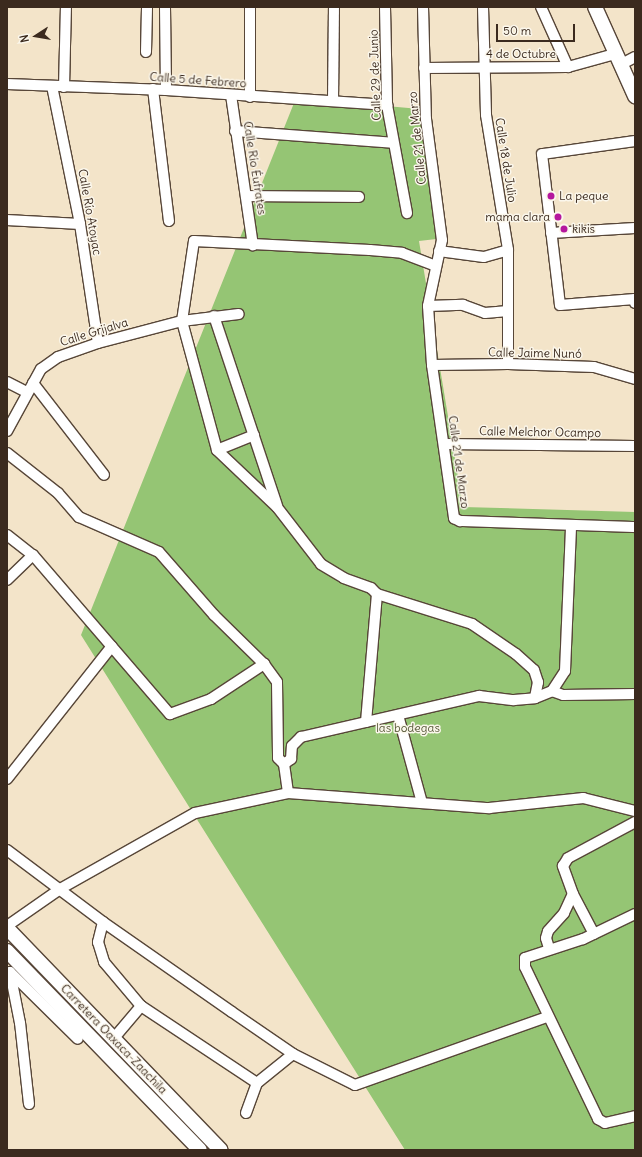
<!DOCTYPE html>
<html>
<head>
<meta charset="utf-8">
<style>
	body { margin:0 }
	#map { position:relative; width:642px; height:1157px; overflow:hidden; background:#f3e4c9; font-family:Delius,sans-serif }
	div>[style] { position:absolute }
	.green>* { inset:0; background:#95c574 }
	.roads { filter:drop-shadow(1px 0 #574638) drop-shadow(-1px 0 #574638) drop-shadow(0 1px #574638) drop-shadow(0 -1px #574638) }
	.street>* { height:10px; margin:-5px; padding:0 5px; transform-origin:5px; border-radius:5px; background:#fff }
	.secondary>* { height:14px; margin:-7px; padding:0 7px; transform-origin:7px; border-radius:7px; background:#fff }
	.dots>* { width:11px; height:11px; translate:-50% -50%; box-sizing:border-box; border:2px solid #fbf7ec; border-radius:50% }
	span { translate:-50% -50%; white-space:nowrap; text-align:center; line-height:1.15; -webkit-text-stroke:3px #fbf7ec; paint-order:stroke }
	.street-label { font-size:12px; color:#3b2a1e }
	.poi-label { font-size:12px; color:#3b2a1e }
	.left { translate:0 -50%; text-align:left }
	.right { translate:-100% -50%; text-align:right }
	.park-label { font-size:12px; color:#565838 }
	.frame { position:absolute; inset:0; border:8px solid #3b2a1e; pointer-events:none }
	.north { position:absolute; left:16px; top:16px; width:40px; height:40px; -webkit-text-stroke:3px #fbf7ec; paint-order:stroke; rotate:258deg; font-size:11px; font-weight:700; line-height:16px; text-align:center; color:#3b2a1e }
	.north::after { content:''; display:block; margin:auto; width:14px; height:18px; background:#3b2a1e; clip-path:polygon(50% 0,100% 100%,50% 72%,0 100%) }
	.scale { position:absolute; left:496px; top:24px; width:79px; height:18px; box-sizing:border-box; border:2px solid #3b2a1e; border-top:0; padding-left:5px; font-size:12px; line-height:14px; white-space:nowrap; color:#3b2a1e; -webkit-text-stroke:3px #fbf7ec; paint-order:stroke }
</style>
</head>
<body>
<div id="map">
	<div class="green">
		<div style="clip-path:polygon(296px 98px,431px 110px,445px 238px,419px 241px,463px 507px,635px 512px,635px 1150px,405px 1150px,81px 635px)"></div>
	</div>
	<div class="roads">
		<div class="street">
			<div style="left:165px;top:7px;width:83px;rotate:89.3deg"></div>
			<div style="left:385px;top:7px;width:98px;rotate:88.8deg"></div>
			<div style="left:387px;top:105px;width:110px;rotate:79.5deg"></div>
			<div style="left:423px;top:7px;width:112px;rotate:88.5deg"></div>
			<div style="left:426px;top:119px;width:122px;rotate:82.5deg"></div>
			<div style="left:442px;top:240px;width:67px;rotate:102deg"></div>
			<div style="left:428px;top:306px;width:59px;rotate:86.1deg"></div>
			<div style="left:432px;top:365px;width:155px;rotate:81.8deg"></div>
			<div style="left:454px;top:518px;width:7px;rotate:27deg"></div>
			<div style="left:460px;top:521px;width:175px;rotate:2deg"></div>
			<div style="left:483px;top:7px;width:108px;rotate:88.4deg"></div>
			<div style="left:486px;top:115px;width:137px;rotate:80.7deg"></div>
			<div style="left:508px;top:250px;width:114px;rotate:90deg"></div>
			<div style="left:541px;top:7px;width:66px;rotate:65.8deg"></div>
			<div style="left:146px;top:52px;width:45px;rotate:-88.7deg"></div>
			<div style="left:620px;top:65px;width:17px;rotate:-28deg"></div>
			<div style="left:424px;top:68px;width:144px;rotate:-0.4deg"></div>
			<div style="left:568px;top:67px;width:49px;rotate:-15.5deg"></div>
			<div style="left:7px;top:84px;width:159px;rotate:2.2deg"></div>
			<div style="left:166px;top:90px;width:222px;rotate:3.9deg"></div>
			<div style="left:52px;top:86px;width:141px;rotate:78.5deg"></div>
			<div style="left:80px;top:224px;width:120px;rotate:81.4deg"></div>
			<div style="left:64px;top:87px;width:80px;rotate:-88.6deg"></div>
			<div style="left:153px;top:89px;width:133px;rotate:83.1deg"></div>
			<div style="left:231px;top:95px;width:152px;rotate:81.7deg"></div>
			<div style="left:250px;top:97px;width:90px;rotate:-90deg"></div>
			<div style="left:333px;top:101px;width:94px;rotate:-89.4deg"></div>
			<div style="left:235px;top:131px;width:158px;rotate:4.3deg"></div>
			<div style="left:635px;top:141px;width:94px;rotate:172deg"></div>
			<div style="left:542px;top:154px;width:152px;rotate:83.2deg"></div>
			<div style="left:560px;top:305px;width:75px;rotate:-4.6deg"></div>
			<div style="left:635px;top:299px;width:4px;rotate:90deg"></div>
			<div style="left:246px;top:196px;width:113px;rotate:0.5deg"></div>
			<div style="left:7px;top:220px;width:73px;rotate:3.1deg"></div>
			<div style="left:551px;top:233px;width:84px;rotate:-3.4deg"></div>
			<div style="left:439px;top:251px;width:45px;rotate:7.6deg"></div>
			<div style="left:484px;top:257px;width:25px;rotate:-16deg"></div>
			<div style="left:428px;top:306px;width:35px;rotate:-2deg"></div>
			<div style="left:463px;top:305px;width:23px;rotate:20deg"></div>
			<div style="left:485px;top:313px;width:23px;rotate:-5deg"></div>
			<div style="left:214px;top:316px;width:199px;rotate:71.6deg"></div>
			<div style="left:432px;top:365px;width:76px;rotate:-0.8deg"></div>
			<div style="left:508px;top:364px;width:86px;rotate:2deg"></div>
			<div style="left:594px;top:367px;width:43px;rotate:16.3deg"></div>
			<div style="left:7px;top:382px;width:22px;rotate:27deg"></div>
			<div style="left:33px;top:383px;width:116px;rotate:52.3deg"></div>
			<div style="left:7px;top:431px;width:71px;rotate:-61.3deg"></div>
			<div style="left:41px;top:369px;width:21px;rotate:-35deg"></div>
			<div style="left:58px;top:357px;width:42px;rotate:-19.3deg"></div>
			<div style="left:98px;top:343px;width:87px;rotate:-14.7deg"></div>
			<div style="left:182px;top:321px;width:57px;rotate:-7deg"></div>
			<div style="left:444px;top:444px;width:191px;rotate:0.6deg"></div>
			<div style="left:217px;top:450px;width:40px;rotate:-22deg"></div>
			<div style="left:7px;top:453px;width:65px;rotate:38.1deg"></div>
			<div style="left:58px;top:493px;width:32px;rotate:49deg"></div>
			<div style="left:79px;top:517px;width:87px;rotate:23.6deg"></div>
			<div style="left:159px;top:552px;width:84px;rotate:48.9deg"></div>
			<div style="left:214px;top:615px;width:70px;rotate:44.4deg"></div>
			<div style="left:264px;top:664px;width:22px;rotate:54deg"></div>
			<div style="left:277px;top:682px;width:76px;rotate:89.2deg"></div>
			<div style="left:278px;top:758px;width:8px;rotate:45deg"></div>
			<div style="left:284px;top:764px;width:29px;rotate:82deg"></div>
			<div style="left:7px;top:535px;width:33px;rotate:38deg"></div>
			<div style="left:33px;top:555px;width:210px;rotate:49.3deg"></div>
			<div style="left:170px;top:714px;width:44px;rotate:-20.1deg"></div>
			<div style="left:211px;top:699px;width:64px;rotate:-33.4deg"></div>
			<div style="left:7px;top:580px;width:36px;rotate:-44deg"></div>
			<div style="left:377px;top:594px;width:100px;rotate:17.5deg"></div>
			<div style="left:472px;top:624px;width:53px;rotate:34.3deg"></div>
			<div style="left:516px;top:654px;width:24px;rotate:42deg"></div>
			<div style="left:534px;top:670px;width:13px;rotate:72deg"></div>
			<div style="left:538px;top:682px;width:16px;rotate:101deg"></div>
			<div style="left:552px;top:691px;width:12px;rotate:20deg"></div>
			<div style="left:563px;top:695px;width:72px;rotate:-0.8deg"></div>
			<div style="left:398px;top:715px;width:91px;rotate:74.7deg"></div>
			<div style="left:366px;top:722px;width:128px;rotate:-85.1deg"></div>
			<div style="left:377px;top:594px;width:8px;rotate:-135deg"></div>
			<div style="left:371px;top:588px;width:29px;rotate:-160deg"></div>
			<div style="left:344px;top:578px;width:27px;rotate:-149deg"></div>
			<div style="left:321px;top:564px;width:72px;rotate:-127.7deg"></div>
			<div style="left:277px;top:507px;width:83px;rotate:-136.5deg"></div>
			<div style="left:217px;top:450px;width:134px;rotate:-105.2deg"></div>
			<div style="left:182px;top:321px;width:81px;rotate:-81.5deg"></div>
			<div style="left:194px;top:241px;width:176px;rotate:2.9deg"></div>
			<div style="left:370px;top:250px;width:32px;rotate:5deg"></div>
			<div style="left:402px;top:253px;width:36px;rotate:21deg"></div>
			<div style="left:284px;top:764px;width:9px;rotate:-36deg"></div>
			<div style="left:291px;top:759px;width:13px;rotate:-86deg"></div>
			<div style="left:292px;top:746px;width:13px;rotate:-45deg"></div>
			<div style="left:301px;top:737px;width:183px;rotate:-13deg"></div>
			<div style="left:479px;top:696px;width:35px;rotate:7deg"></div>
			<div style="left:514px;top:700px;width:21px;rotate:-5deg"></div>
			<div style="left:535px;top:698px;width:18px;rotate:-22deg"></div>
			<div style="left:552px;top:691px;width:24px;rotate:-57deg"></div>
			<div style="left:565px;top:671px;width:146px;rotate:-87.6deg"></div>
			<div style="left:7px;top:779px;width:169px;rotate:-51.7deg"></div>
			<div style="left:7px;top:850px;width:120px;rotate:36.9deg"></div>
			<div style="left:103px;top:922px;width:157px;rotate:34.9deg"></div>
			<div style="left:232px;top:1012px;width:74px;rotate:34.5deg"></div>
			<div style="left:293px;top:1054px;width:69px;rotate:26.6deg"></div>
			<div style="left:355px;top:1085px;width:204px;rotate:-19.5deg"></div>
			<div style="left:573px;top:894px;width:45px;rotate:62.3deg"></div>
			<div style="left:635px;top:914px;width:58px;rotate:154.3deg"></div>
			<div style="left:583px;top:939px;width:61px;rotate:161.9deg"></div>
			<div style="left:525px;top:958px;width:9px;rotate:90deg"></div>
			<div style="left:525px;top:967px;width:169px;rotate:64.3deg"></div>
			<div style="left:598px;top:1119px;width:8px;rotate:30deg"></div>
			<div style="left:605px;top:1123px;width:31px;rotate:-13deg"></div>
			<div style="left:103px;top:922px;width:21px;rotate:104deg"></div>
			<div style="left:98px;top:942px;width:21px;rotate:73deg"></div>
			<div style="left:104px;top:962px;width:57px;rotate:49.9deg"></div>
			<div style="left:141px;top:1006px;width:139px;rotate:33.6deg"></div>
			<div style="left:7px;top:926px;width:65px;rotate:-34.9deg"></div>
			<div style="left:60px;top:889px;width:155px;rotate:-29.4deg"></div>
			<div style="left:195px;top:813px;width:95px;rotate:-12.1deg"></div>
			<div style="left:288px;top:793px;width:202px;rotate:4.3deg"></div>
			<div style="left:489px;top:808px;width:95px;rotate:-6.1deg"></div>
			<div style="left:583px;top:798px;width:54px;rotate:14deg"></div>
			<div style="left:549px;top:948px;width:10px;rotate:-107deg"></div>
			<div style="left:546px;top:938px;width:7px;rotate:-74deg"></div>
			<div style="left:548px;top:931px;width:24px;rotate:-48deg"></div>
			<div style="left:564px;top:913px;width:21px;rotate:-65deg"></div>
			<div style="left:573px;top:894px;width:30px;rotate:-110deg"></div>
			<div style="left:563px;top:866px;width:9px;rotate:-58deg"></div>
			<div style="left:568px;top:858px;width:76px;rotate:-28.2deg"></div>
			<div style="left:114px;top:1038px;width:42px;rotate:-49.8deg"></div>
			<div style="left:29px;top:1104px;width:81px;rotate:-96.3deg"></div>
			<div style="left:20px;top:1023px;width:52px;rotate:-101.1deg"></div>
			<div style="left:10px;top:972px;width:95px;rotate:44.6deg"></div>
			<div style="left:246px;top:1113px;width:32px;rotate:-70deg"></div>
			<div style="left:257px;top:1083px;width:46px;rotate:-38.9deg"></div>
		</div>
		<div class="secondary">
			<div style="left:595px;top:7px;width:98px;rotate:65.8deg"></div>
			<div style="left:7px;top:928px;width:308px;rotate:46.1deg"></div>
			<div style="left:7px;top:951px;width:277px;rotate:45.9deg"></div>
		</div>
	</div>
	<div class="dots">
		<div style="left:551px;top:196px;background:#b5179e"></div>
		<div style="left:558px;top:217px;background:#b5179e"></div>
		<div style="left:564px;top:229px;background:#b5179e"></div>
	</div>
	<div class="street-label">
		<span style="left:521px;top:54px">4 de Octubre</span>
		<span style="left:375px;top:75px;rotate:-92deg">Calle 29 de Junio</span>
		<span style="left:198px;top:80px;rotate:4deg">Calle 5 de Febrero</span>
		<span style="left:417px;top:138px;rotate:-96deg">Calle 21 de Marzo</span>
		<span style="left:506px;top:160px;rotate:81deg">Calle 18 de Julio</span>
		<span style="left:255px;top:168px;rotate:81deg">Calle Río Éufrates</span>
		<span style="left:90px;top:212px;rotate:80deg">Calle Río Atoyac</span>
		<span style="left:94px;top:332px;rotate:-17deg">Calle Grijalva</span>
		<span style="left:535px;top:353px;rotate:1deg">Calle Jaime Nunó</span>
		<span style="left:540px;top:432px;rotate:1deg">Calle Melchor Ocampo</span>
		<span style="left:459px;top:462px;rotate:82deg">Calle 21 de Marzo</span>
		<span style="left:114px;top:1039px;rotate:46deg">Carretera Oaxaca-Zaachila</span>
	</div>
	<div class="poi-label">
		<span class="left" style="left:559px;top:196px">La peque</span>
		<span class="right" style="left:550px;top:217px">mama clara</span>
		<span class="left" style="left:572px;top:229px">kikis</span>
	</div>
	<div class="park-label">
		<span style="left:408px;top:728px">las bodegas</span>
	</div>
	<div class="frame"></div>
	<div class="north">N</div>
	<div class="scale">50 m</div>
</div>
</body>
</html>
